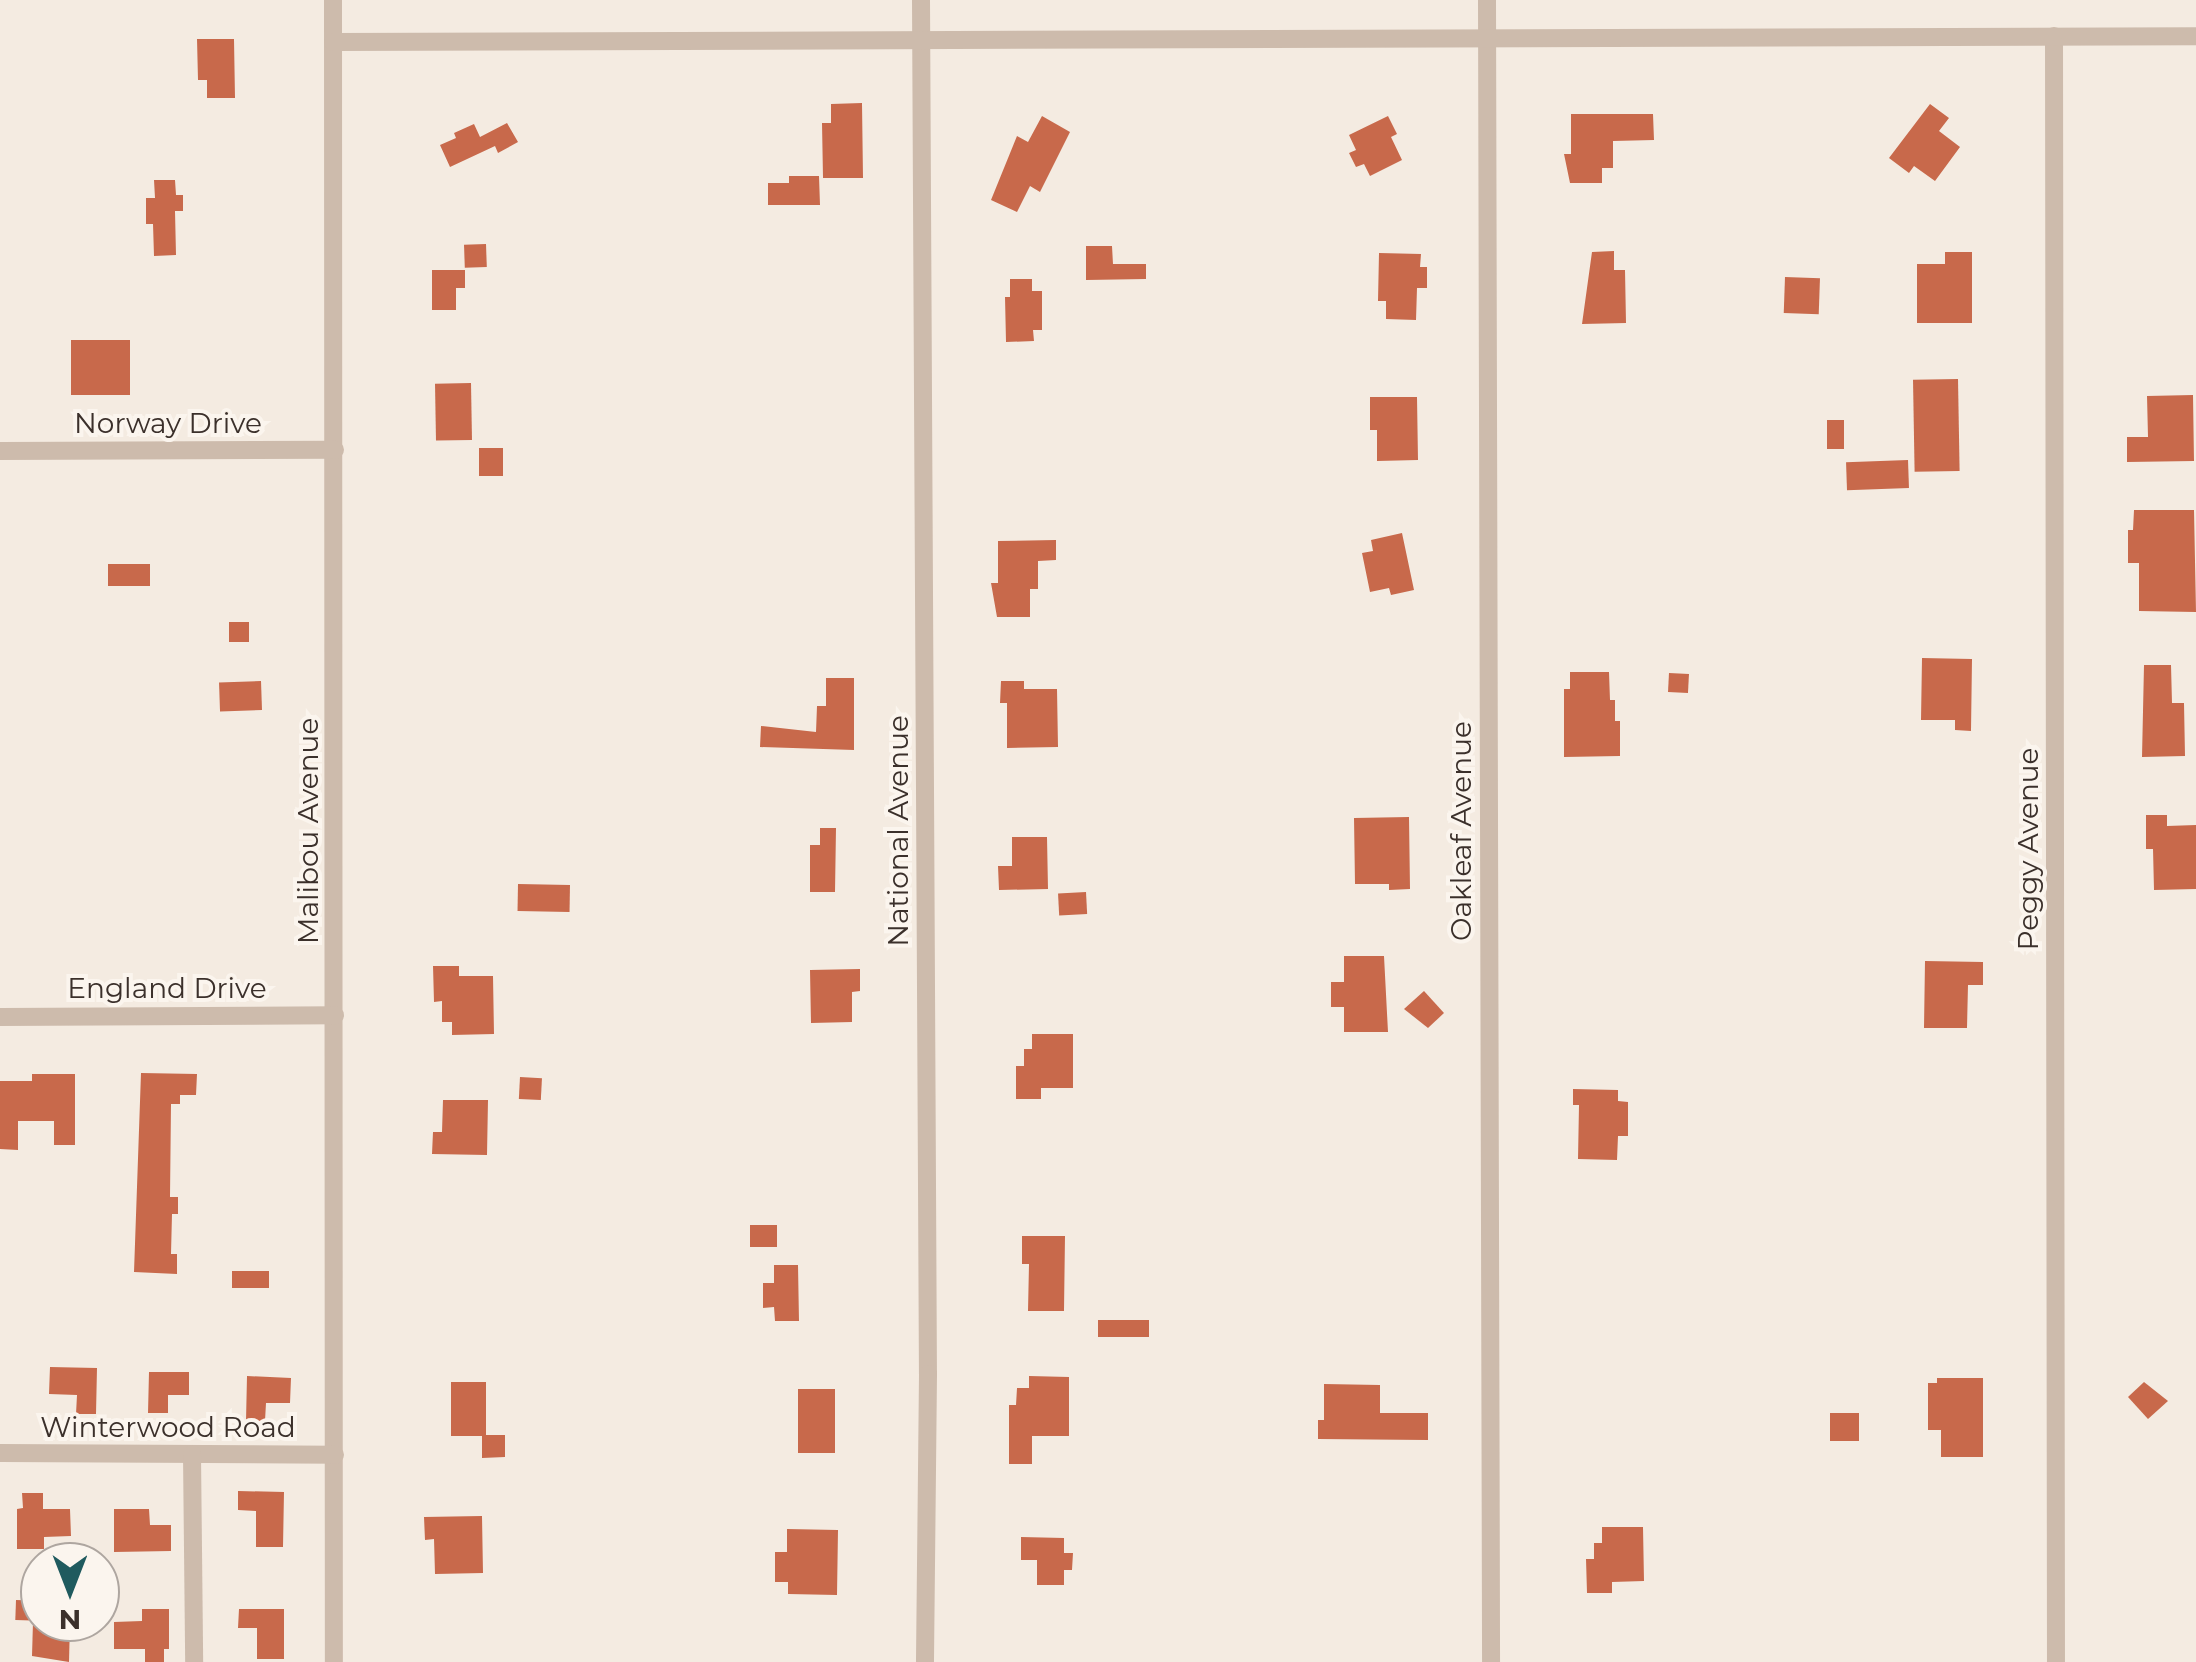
<!DOCTYPE html>
<html>
<head>
<meta charset="utf-8">
<style>
	body { margin:0 }
	#map { position:relative; width:2196px; height:1662px; overflow:hidden; background:#f4ebe1; font-family:Montserrat,sans-serif }
	div>[style] { position:absolute }
	.building>* { inset:0; background:#c8694b; transform-origin:0 0 }
	.street>* { height:18px; margin:-9px; padding:0 9px; transform-origin:9px; border-radius:9px; background:#cdbbac }
	span { translate:-50% -50%; white-space:nowrap; text-align:center; line-height:1.15; -webkit-text-stroke:8px #fbf5ee; paint-order:stroke }
	.street-label { font-size:28px; color:#3b302b }
	.north { position:absolute; left:20px; top:1542px; width:100px; height:100px; box-sizing:border-box; background:#fbf5ee; border:2px solid #aea6a0; border-radius:50%; rotate:180deg; font-size:28px; font-weight:700; line-height:40px; text-align:center; color:#3b302b }
	.north::after { content:''; display:block; margin:auto; width:35px; height:45px; background:#1f5a5e; clip-path:polygon(50% 0,100% 100%,50% 72%,0 100%) }
</style>
</head>
<body>
<div id="map">
	<div class="building">
		<div style="clip-path:polygon(197px 39px,234px 39px,235px 98px,207px 98px,207px 80px,198px 80px)"></div>
		<div style="clip-path:polygon(862px 103px,863px 178px,823px 178px,822px 123px,831px 123px,831px 104px)"></div>
		<div style="clip-path:polygon(1930px 104px,1949px 118px,1939px 131px,1960px 147px,1935px 181px,1914px 166px,1909px 173px,1889px 158px)"></div>
		<div style="clip-path:polygon(1571px 114px,1653px 114px,1654px 140px,1613px 141px,1613px 168px,1602px 168px,1602px 183px,1570px 183px,1564px 154px,1571px 154px)"></div>
		<div style="clip-path:polygon(1042px 116px,1070px 132px,1040px 192px,1030px 186px,1017px 212px,991px 200px,1017px 136px,1028px 142px)"></div>
		<div style="clip-path:polygon(1388px 116px,1397px 134px,1391px 137px,1402px 160px,1370px 176px,1364px 164px,1356px 167px,1349px 153px,1356px 150px,1349px 135px)"></div>
		<div style="clip-path:polygon(507px 123px,518px 142px,498px 153px,495px 146px,450px 167px,440px 145px,456px 138px,454px 133px,474px 124px,480px 137px)"></div>
		<div style="clip-path:polygon(789px 176px,819px 176px,820px 205px,768px 205px,768px 183px,789px 183px)"></div>
		<div style="clip-path:polygon(154px 180px,175px 180px,176px 195px,183px 195px,183px 211px,175px 211px,176px 255px,154px 256px,153px 224px,146px 224px,146px 198px,155px 198px)"></div>
		<div style="left:486px;top:244px;width:23px;height:22px;rotate:88deg"></div>
		<div style="clip-path:polygon(1086px 246px,1112px 246px,1113px 264px,1146px 264px,1146px 279px,1086px 280px)"></div>
		<div style="clip-path:polygon(1614px 251px,1614px 270px,1625px 270px,1626px 323px,1582px 324px,1592px 252px)"></div>
		<div style="clip-path:polygon(1945px 252px,1972px 252px,1972px 323px,1917px 323px,1917px 264px,1945px 264px)"></div>
		<div style="clip-path:polygon(1379px 253px,1421px 254px,1420px 267px,1427px 267px,1427px 288px,1417px 288px,1416px 320px,1386px 319px,1386px 301px,1378px 301px)"></div>
		<div style="clip-path:polygon(432px 270px,465px 270px,465px 288px,456px 288px,456px 310px,432px 310px)"></div>
		<div style="left:1785px;top:277px;width:35px;height:36px;rotate:2deg"></div>
		<div style="clip-path:polygon(1010px 279px,1032px 279px,1032px 291px,1042px 291px,1042px 330px,1033px 330px,1034px 341px,1006px 342px,1005px 297px,1010px 297px)"></div>
		<div style="left:71px;top:340px;width:59px;height:55px"></div>
		<div style="left:1958px;top:379px;width:92px;height:45px;rotate:89deg"></div>
		<div style="left:471px;top:383px;width:57px;height:36px;rotate:89deg"></div>
		<div style="clip-path:polygon(2193px 395px,2194px 461px,2127px 462px,2127px 437px,2148px 437px,2147px 396px)"></div>
		<div style="clip-path:polygon(1370px 397px,1417px 397px,1418px 460px,1377px 461px,1377px 430px,1370px 430px)"></div>
		<div style="left:1827px;top:420px;width:17px;height:29px"></div>
		<div style="left:479px;top:448px;width:24px;height:28px"></div>
		<div style="left:1908px;top:460px;width:28px;height:62px;rotate:88deg"></div>
		<div style="clip-path:polygon(2134px 510px,2194px 510px,2196px 612px,2139px 611px,2139px 563px,2128px 563px,2128px 530px,2133px 530px)"></div>
		<div style="clip-path:polygon(1402px 533px,1414px 590px,1391px 595px,1389px 588px,1370px 592px,1362px 553px,1373px 551px,1371px 540px)"></div>
		<div style="clip-path:polygon(1056px 540px,1056px 560px,1038px 561px,1038px 589px,1030px 589px,1030px 617px,997px 617px,991px 583px,998px 583px,998px 541px)"></div>
		<div style="left:150px;top:564px;width:22px;height:42px;rotate:90deg"></div>
		<div style="left:249px;top:622px;width:20px;height:20px;rotate:90deg"></div>
		<div style="clip-path:polygon(1922px 658px,1972px 659px,1971px 731px,1955px 730px,1955px 720px,1921px 720px)"></div>
		<div style="clip-path:polygon(2144px 665px,2171px 665px,2172px 703px,2184px 703px,2185px 756px,2142px 757px)"></div>
		<div style="clip-path:polygon(1570px 672px,1609px 672px,1610px 700px,1615px 700px,1615px 721px,1620px 721px,1620px 756px,1564px 757px,1564px 689px,1570px 689px)"></div>
		<div style="left:1669px;top:673px;width:20px;height:19px;rotate:3deg"></div>
		<div style="clip-path:polygon(826px 678px,854px 678px,854px 750px,760px 747px,761px 726px,816px 732px,817px 706px,826px 706px)"></div>
		<div style="left:261px;top:681px;width:29px;height:42px;rotate:88deg"></div>
		<div style="clip-path:polygon(1001px 681px,1024px 681px,1024px 689px,1057px 689px,1058px 747px,1007px 748px,1007px 703px,1000px 703px)"></div>
		<div style="clip-path:polygon(2146px 815px,2167px 815px,2167px 826px,2196px 825px,2196px 889px,2154px 890px,2153px 849px,2146px 849px)"></div>
		<div style="clip-path:polygon(1409px 817px,1410px 889px,1389px 890px,1389px 884px,1355px 884px,1354px 818px)"></div>
		<div style="clip-path:polygon(820px 828px,836px 828px,835px 892px,810px 892px,810px 845px,820px 845px)"></div>
		<div style="clip-path:polygon(1012px 837px,1047px 837px,1048px 889px,999px 890px,998px 866px,1012px 866px)"></div>
		<div style="left:518px;top:884px;width:52px;height:27px;rotate:1deg"></div>
		<div style="left:1086px;top:892px;width:22px;height:28px;rotate:87deg"></div>
		<div style="clip-path:polygon(1344px 956px,1384px 956px,1388px 1032px,1344px 1032px,1344px 1007px,1331px 1007px,1331px 982px,1344px 982px)"></div>
		<div style="clip-path:polygon(1925px 961px,1983px 962px,1983px 985px,1968px 985px,1967px 1028px,1924px 1028px)"></div>
		<div style="clip-path:polygon(433px 966px,459px 966px,459px 976px,493px 976px,494px 1034px,452px 1035px,452px 1022px,442px 1022px,442px 1001px,434px 1002px)"></div>
		<div style="clip-path:polygon(860px 969px,860px 991px,852px 992px,852px 1022px,811px 1023px,810px 970px)"></div>
		<div style="clip-path:polygon(1424px 991px,1444px 1013px,1428px 1028px,1404px 1009px)"></div>
		<div style="clip-path:polygon(1032px 1034px,1073px 1034px,1073px 1088px,1041px 1088px,1041px 1099px,1016px 1099px,1016px 1066px,1024px 1066px,1024px 1049px,1032px 1049px)"></div>
		<div style="clip-path:polygon(141px 1073px,197px 1074px,196px 1095px,180px 1095px,180px 1104px,171px 1104px,170px 1197px,178px 1197px,178px 1214px,172px 1214px,171px 1254px,177px 1254px,177px 1274px,134px 1272px)"></div>
		<div style="clip-path:polygon(32px 1074px,75px 1074px,75px 1145px,54px 1145px,54px 1121px,18px 1121px,18px 1150px,0 1149px,0 1081px,32px 1081px)"></div>
		<div style="left:520px;top:1077px;width:22px;height:22px;rotate:3deg"></div>
		<div style="clip-path:polygon(1573px 1089px,1618px 1090px,1618px 1101px,1628px 1102px,1628px 1136px,1618px 1136px,1617px 1160px,1578px 1159px,1579px 1105px,1573px 1105px)"></div>
		<div style="clip-path:polygon(443px 1100px,488px 1100px,487px 1155px,432px 1154px,433px 1132px,442px 1132px)"></div>
		<div style="left:750px;top:1225px;width:27px;height:22px"></div>
		<div style="clip-path:polygon(1022px 1236px,1065px 1236px,1064px 1311px,1028px 1311px,1029px 1264px,1022px 1264px)"></div>
		<div style="clip-path:polygon(774px 1265px,798px 1265px,799px 1321px,775px 1321px,774px 1307px,763px 1308px,763px 1283px,774px 1283px)"></div>
		<div style="left:232px;top:1271px;width:37px;height:17px"></div>
		<div style="left:1098px;top:1320px;width:51px;height:17px"></div>
		<div style="clip-path:polygon(50px 1367px,97px 1368px,96px 1414px,76px 1414px,77px 1395px,49px 1394px)"></div>
		<div style="clip-path:polygon(149px 1372px,189px 1372px,189px 1395px,168px 1395px,168px 1413px,148px 1413px)"></div>
		<div style="clip-path:polygon(247px 1376px,291px 1378px,290px 1403px,266px 1403px,265px 1421px,246px 1421px)"></div>
		<div style="clip-path:polygon(1029px 1376px,1069px 1377px,1069px 1436px,1032px 1436px,1032px 1464px,1009px 1464px,1009px 1405px,1016px 1405px,1017px 1388px,1029px 1388px)"></div>
		<div style="clip-path:polygon(1937px 1378px,1983px 1378px,1983px 1457px,1941px 1457px,1941px 1430px,1928px 1430px,1928px 1383px,1937px 1383px)"></div>
		<div style="clip-path:polygon(451px 1382px,486px 1382px,486px 1435px,505px 1435px,505px 1457px,482px 1458px,482px 1436px,451px 1436px)"></div>
		<div style="clip-path:polygon(2144px 1382px,2168px 1401px,2148px 1419px,2128px 1397px)"></div>
		<div style="clip-path:polygon(1324px 1384px,1380px 1385px,1380px 1413px,1428px 1413px,1428px 1440px,1318px 1439px,1318px 1420px,1324px 1420px)"></div>
		<div style="left:798px;top:1389px;width:37px;height:64px"></div>
		<div style="left:1830px;top:1413px;width:29px;height:28px"></div>
		<div style="clip-path:polygon(238px 1491px,284px 1492px,283px 1547px,256px 1547px,256px 1511px,238px 1510px)"></div>
		<div style="clip-path:polygon(22px 1493px,43px 1493px,43px 1509px,70px 1509px,71px 1536px,44px 1537px,44px 1549px,17px 1549px,17px 1509px,23px 1508px)"></div>
		<div style="clip-path:polygon(114px 1509px,149px 1509px,150px 1525px,171px 1525px,171px 1551px,114px 1552px)"></div>
		<div style="clip-path:polygon(482px 1516px,483px 1573px,435px 1574px,434px 1539px,425px 1540px,424px 1517px)"></div>
		<div style="clip-path:polygon(1602px 1527px,1643px 1527px,1644px 1581px,1612px 1582px,1612px 1593px,1587px 1593px,1586px 1559px,1594px 1559px,1594px 1543px,1602px 1543px)"></div>
		<div style="clip-path:polygon(787px 1529px,838px 1530px,837px 1595px,788px 1594px,788px 1582px,775px 1582px,775px 1552px,787px 1552px)"></div>
		<div style="clip-path:polygon(1021px 1537px,1064px 1538px,1064px 1553px,1073px 1553px,1072px 1570px,1064px 1570px,1064px 1585px,1037px 1585px,1037px 1560px,1021px 1560px)"></div>
		<div style="left:16px;top:1600px;width:24px;height:20px;rotate:2deg"></div>
		<div style="clip-path:polygon(142px 1609px,169px 1609px,169px 1649px,164px 1649px,164px 1662px,145px 1662px,145px 1649px,114px 1649px,114px 1622px,142px 1621px)"></div>
		<div style="clip-path:polygon(239px 1609px,284px 1609px,284px 1659px,257px 1659px,257px 1628px,238px 1628px)"></div>
		<div style="clip-path:polygon(33px 1622px,70px 1622px,69px 1662px,32px 1656px)"></div>
	</div>
	<div class="street">
		<div style="left:333px;top:0;width:1662px;rotate:89.97deg"></div>
		<div style="left:921px;top:0;width:1374px;rotate:89.71deg"></div>
		<div style="left:928px;top:1374px;width:288px;rotate:90.6deg"></div>
		<div style="left:1487px;top:0;width:1662px;rotate:89.86deg"></div>
		<div style="left:2054px;top:36px;width:1626px;rotate:89.93deg"></div>
		<div style="left:333px;top:42px;width:1863px;rotate:-0.18deg"></div>
		<div style="left:0;top:451px;width:335px;rotate:-0.2deg"></div>
		<div style="left:0;top:1017px;width:335px;rotate:-0.3deg"></div>
		<div style="left:0;top:1453px;width:335px;rotate:0.3deg"></div>
		<div style="left:192px;top:1454px;width:208px;rotate:89.4deg"></div>
	</div>
	<div class="street-label">
		<span style="left:168px;top:423px">Norway Drive</span>
		<span style="left:308px;top:831px;rotate:-90deg">Malibou Avenue</span>
		<span style="left:898px;top:831px;rotate:-90deg">National Avenue</span>
		<span style="left:1461px;top:831px;rotate:-90deg">Oakleaf Avenue</span>
		<span style="left:2028px;top:849px;rotate:-90deg">Peggy Avenue</span>
		<span style="left:167px;top:988px">England Drive</span>
		<span style="left:168px;top:1427px">Winterwood Road</span>
	</div>
	<div class="north">N</div>
</div>
</body>
</html>
